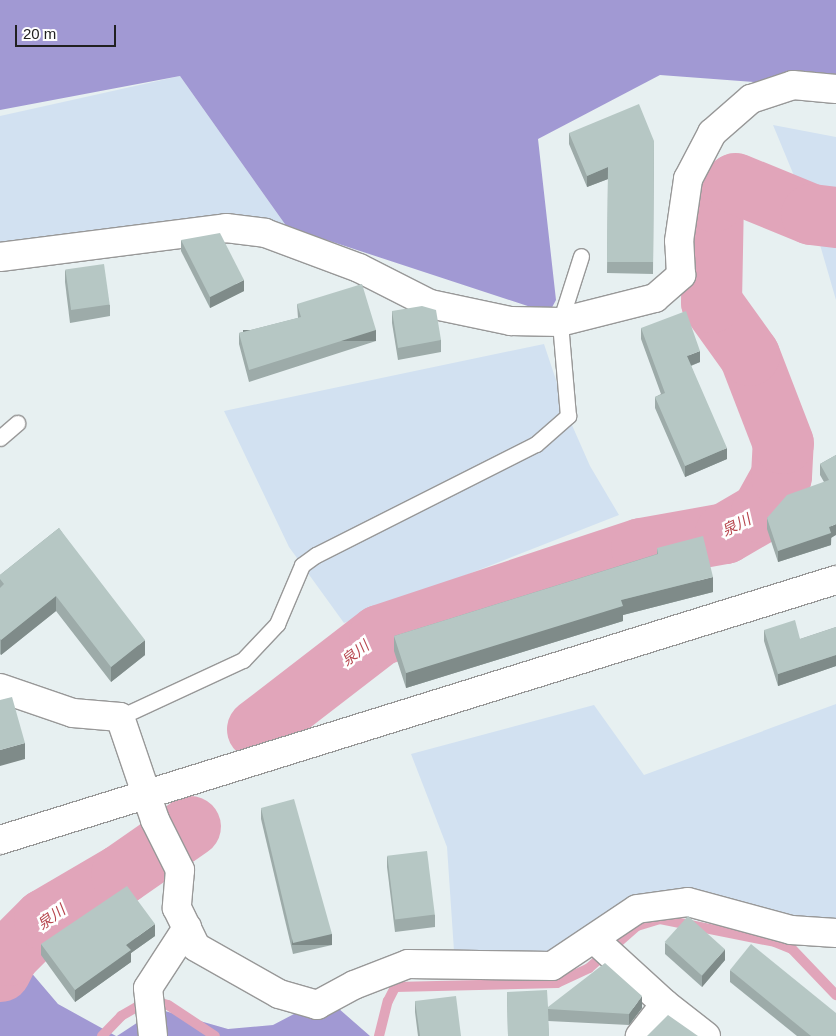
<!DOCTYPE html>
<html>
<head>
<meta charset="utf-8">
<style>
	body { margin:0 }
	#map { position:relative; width:836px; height:1036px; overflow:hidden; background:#e7f0f1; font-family:Arial,"Noto Sans JP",sans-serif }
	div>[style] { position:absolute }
	.farmland>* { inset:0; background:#d2e1f1 }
	.forest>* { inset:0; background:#a199d3 }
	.stream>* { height:10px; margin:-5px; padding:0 5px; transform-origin:5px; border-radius:5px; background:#e1a5ba }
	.river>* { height:61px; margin:-30.5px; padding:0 30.5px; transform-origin:30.5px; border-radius:30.5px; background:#e1a5ba }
	.roads { filter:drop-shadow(1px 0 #989898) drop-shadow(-1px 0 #989898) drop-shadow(0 1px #989898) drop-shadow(0 -1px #989898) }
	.service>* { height:15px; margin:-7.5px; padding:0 7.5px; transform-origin:7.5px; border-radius:7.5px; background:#fff }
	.minor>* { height:28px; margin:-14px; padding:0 14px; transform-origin:14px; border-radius:14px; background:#fff }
	.tertiary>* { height:28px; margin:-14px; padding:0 14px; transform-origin:14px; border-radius:14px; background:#fff }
	.wall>* { inset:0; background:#9daba9 }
	.shaded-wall>* { inset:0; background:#7f8b89; transform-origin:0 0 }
	.building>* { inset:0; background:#b6c7c4; transform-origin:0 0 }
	span { translate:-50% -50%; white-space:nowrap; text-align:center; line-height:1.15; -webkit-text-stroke:5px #fff; paint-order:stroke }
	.water-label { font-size:15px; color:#b7464e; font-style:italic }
	.scale { position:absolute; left:15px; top:25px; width:101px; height:22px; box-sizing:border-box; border:2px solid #212121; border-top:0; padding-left:6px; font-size:15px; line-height:18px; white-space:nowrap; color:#212121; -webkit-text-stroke:4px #fff; paint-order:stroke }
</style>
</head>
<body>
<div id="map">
	<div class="farmland">
		<div style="clip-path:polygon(180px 76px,287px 227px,0 246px,0 116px)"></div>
		<div style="clip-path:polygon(773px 125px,836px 137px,836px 300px,814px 224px)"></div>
		<div style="clip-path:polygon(544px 344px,568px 416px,590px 466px,619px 515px,344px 623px,289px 547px,224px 411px)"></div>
		<div style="clip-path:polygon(836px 704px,836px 932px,614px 909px,545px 966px,455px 966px,447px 847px,411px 754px,594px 705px,644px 775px)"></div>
	</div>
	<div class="forest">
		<div style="clip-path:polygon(0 0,836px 0,836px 98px,793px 85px,660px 75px,538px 139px,556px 300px,549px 313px,287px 227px,180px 76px,0 110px)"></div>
		<div style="clip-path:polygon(6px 943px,58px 1004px,116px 1036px,0 1036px,0 948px)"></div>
		<div style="clip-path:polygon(338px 1008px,370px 1036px,117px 1036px,158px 1009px,228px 1029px,273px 1025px,294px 1014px)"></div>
	</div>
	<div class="stream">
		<div style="left:102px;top:1036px;width:28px;rotate:-46deg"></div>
		<div style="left:121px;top:1016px;width:20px;rotate:-30deg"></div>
		<div style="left:138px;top:1006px;width:20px;rotate:-11deg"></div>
		<div style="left:158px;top:1002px;width:10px;rotate:17deg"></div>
		<div style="left:168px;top:1005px;width:56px;rotate:33.4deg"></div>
		<div style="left:379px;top:1036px;width:36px;rotate:-76deg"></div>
		<div style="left:388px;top:1001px;width:16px;rotate:-63deg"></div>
		<div style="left:395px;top:987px;width:162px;rotate:-1.4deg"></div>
		<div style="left:557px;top:983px;width:35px;rotate:-25deg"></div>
		<div style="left:589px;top:968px;width:64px;rotate:-41.2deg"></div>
		<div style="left:637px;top:926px;width:24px;rotate:-17deg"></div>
		<div style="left:660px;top:919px;width:117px;rotate:11.3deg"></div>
		<div style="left:775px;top:942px;width:18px;rotate:22deg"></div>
		<div style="left:792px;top:949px;width:64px;rotate:46.3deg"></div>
	</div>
	<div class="river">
		<div style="left:257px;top:729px;width:154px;rotate:-37.6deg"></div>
		<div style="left:379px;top:635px;width:276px;rotate:-18.4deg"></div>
		<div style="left:641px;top:548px;width:85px;rotate:-10.1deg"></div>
		<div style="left:725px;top:533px;width:42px;rotate:-30.3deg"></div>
		<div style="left:761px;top:512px;width:41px;rotate:-60.9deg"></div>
		<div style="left:781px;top:476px;width:33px;rotate:-87deg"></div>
		<div style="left:783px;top:443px;width:94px;rotate:-111.1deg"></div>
		<div style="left:749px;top:355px;width:65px;rotate:-125.6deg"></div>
		<div style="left:711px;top:302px;width:101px;rotate:-88.9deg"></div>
		<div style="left:713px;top:201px;width:28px;rotate:-39deg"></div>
		<div style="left:735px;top:183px;width:82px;rotate:22.2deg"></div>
		<div style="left:811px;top:214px;width:25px;rotate:7deg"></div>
		<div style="left:0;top:971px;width:18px;rotate:-63deg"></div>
		<div style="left:8px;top:955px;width:51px;rotate:-45deg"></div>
		<div style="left:44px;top:919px;width:89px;rotate:-30.3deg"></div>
		<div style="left:121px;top:874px;width:84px;rotate:-34.8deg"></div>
	</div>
	<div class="roads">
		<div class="service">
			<div style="left:0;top:438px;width:23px;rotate:-41deg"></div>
			<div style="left:120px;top:717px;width:136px;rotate:-24.9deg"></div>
			<div style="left:243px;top:660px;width:50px;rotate:-46.6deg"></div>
			<div style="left:277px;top:624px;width:64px;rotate:-67deg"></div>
			<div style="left:302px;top:565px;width:17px;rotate:-36deg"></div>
			<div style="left:316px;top:555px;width:246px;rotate:-26.8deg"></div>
			<div style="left:536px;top:444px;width:43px;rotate:-41.2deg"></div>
			<div style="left:568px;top:416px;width:94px;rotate:-94.9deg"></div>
			<div style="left:560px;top:322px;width:69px;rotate:-72.3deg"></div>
		</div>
		<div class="minor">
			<div style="left:0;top:257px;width:228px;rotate:-7.3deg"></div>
			<div style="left:226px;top:228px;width:39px;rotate:7deg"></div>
			<div style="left:265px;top:233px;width:100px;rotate:20.4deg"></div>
			<div style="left:359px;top:268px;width:80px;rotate:26.9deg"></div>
			<div style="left:430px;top:304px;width:83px;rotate:11.9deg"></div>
			<div style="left:511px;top:321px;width:49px;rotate:1.2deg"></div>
			<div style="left:560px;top:322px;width:98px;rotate:-14.2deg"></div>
			<div style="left:655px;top:298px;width:35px;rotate:-41deg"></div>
			<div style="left:681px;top:275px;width:34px;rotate:-93deg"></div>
			<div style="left:679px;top:241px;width:63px;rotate:-81.7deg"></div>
			<div style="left:688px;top:179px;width:52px;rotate:-62.4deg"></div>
			<div style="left:712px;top:133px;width:52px;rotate:-41.1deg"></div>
			<div style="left:751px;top:99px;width:44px;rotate:-18.4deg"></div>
			<div style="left:793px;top:85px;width:43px;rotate:5.3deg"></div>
			<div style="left:0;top:688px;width:77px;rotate:18.9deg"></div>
			<div style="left:73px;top:713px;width:47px;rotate:4.9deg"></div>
			<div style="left:120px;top:717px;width:109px;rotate:71.2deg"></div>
			<div style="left:155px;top:820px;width:56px;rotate:63.4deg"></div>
			<div style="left:180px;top:870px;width:38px;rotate:95deg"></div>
			<div style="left:177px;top:908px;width:43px;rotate:64deg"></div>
			<div style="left:196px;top:947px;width:95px;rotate:29.5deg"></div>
			<div style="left:279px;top:994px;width:40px;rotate:16deg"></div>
			<div style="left:317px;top:1005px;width:42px;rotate:-28.4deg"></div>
			<div style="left:354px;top:985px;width:58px;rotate:-21.3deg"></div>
			<div style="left:408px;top:964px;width:144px;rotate:0.8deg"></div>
			<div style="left:552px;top:966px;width:102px;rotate:-33.8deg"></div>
			<div style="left:637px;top:909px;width:51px;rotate:-7.8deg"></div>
			<div style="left:688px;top:902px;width:107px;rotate:15.2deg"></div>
			<div style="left:791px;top:930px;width:45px;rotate:3.8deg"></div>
			<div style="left:595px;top:940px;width:95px;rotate:42.4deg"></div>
			<div style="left:665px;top:1004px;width:41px;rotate:128deg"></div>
			<div style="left:665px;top:1004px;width:52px;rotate:38deg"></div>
			<div style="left:153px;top:1036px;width:48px;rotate:-95.9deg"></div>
			<div style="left:148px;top:988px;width:72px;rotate:-57deg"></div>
		</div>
		<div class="tertiary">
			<div style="left:0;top:840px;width:875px;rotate:-17.28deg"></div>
		</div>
	</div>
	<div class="wall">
		<div style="clip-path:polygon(569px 133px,654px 141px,653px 274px,607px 273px,608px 179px,587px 187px,569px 144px)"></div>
		<div style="clip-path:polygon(181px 240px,244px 291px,210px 308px,181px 251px)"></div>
		<div style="clip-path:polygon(65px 270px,110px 305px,110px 316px,70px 323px,65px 282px)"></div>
		<div style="clip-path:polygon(297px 304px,376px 341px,249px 382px,239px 344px,239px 333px,298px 318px)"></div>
		<div style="clip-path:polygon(392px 311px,441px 340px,441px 352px,398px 360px,392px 323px)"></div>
		<div style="clip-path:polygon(641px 328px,700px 362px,691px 366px,727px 459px,685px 477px,655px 408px,655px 397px,661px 394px,641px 339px)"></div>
		<div style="clip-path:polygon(836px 455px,831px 545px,778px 562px,767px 529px,767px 518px,824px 482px,820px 475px,820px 464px)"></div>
		<div style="clip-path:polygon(59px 528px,145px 655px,111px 682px,56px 611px,1px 655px,0 654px,0 575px)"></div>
		<div style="clip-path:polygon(657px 548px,713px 592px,623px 615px,623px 621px,406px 688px,394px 651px,394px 636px,657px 554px)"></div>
		<div style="clip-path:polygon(836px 627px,836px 666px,778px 686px,764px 641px,764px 630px,800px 639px)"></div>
		<div style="clip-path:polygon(261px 808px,332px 945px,293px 954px,261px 819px)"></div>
		<div style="clip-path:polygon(387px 856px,435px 915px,435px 927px,395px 932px,387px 867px)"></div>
		<div style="clip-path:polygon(155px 936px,131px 953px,131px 962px,75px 1002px,41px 955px,41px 944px)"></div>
		<div style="clip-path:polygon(665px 943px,725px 960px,702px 987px,665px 954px)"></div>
		<div style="clip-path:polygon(730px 970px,836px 1036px,797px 1036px,730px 982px)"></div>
		<div style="clip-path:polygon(507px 992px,548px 1007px,642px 1008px,629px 1025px,548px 1021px,549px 1036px,508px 1036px)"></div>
		<div style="clip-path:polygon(415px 1001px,461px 1036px,418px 1036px,415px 1012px)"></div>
	</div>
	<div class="shaded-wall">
		<div style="clip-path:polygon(608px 167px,608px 179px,587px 187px,587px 176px)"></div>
		<div style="clip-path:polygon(244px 280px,244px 291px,210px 308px,210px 297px)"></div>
		<div style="left:376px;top:330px;width:11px;height:133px;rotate:90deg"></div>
		<div style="clip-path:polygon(700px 351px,700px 362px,687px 367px,687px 356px)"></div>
		<div style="clip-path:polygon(727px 448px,727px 459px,685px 477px,685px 466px)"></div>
		<div style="clip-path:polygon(836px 524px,836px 535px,831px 538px,831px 545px,778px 562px,778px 551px)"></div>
		<div style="clip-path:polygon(713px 577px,713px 592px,623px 615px,623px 621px,406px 688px,406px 673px,621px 600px)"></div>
		<div style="clip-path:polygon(56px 596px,56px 611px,1px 655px,1px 640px)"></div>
		<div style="clip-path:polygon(145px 640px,145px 655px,111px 682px,111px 667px)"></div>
		<div style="clip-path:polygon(836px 655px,836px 666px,778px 686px,778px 674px)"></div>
		<div style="clip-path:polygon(25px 743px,25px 759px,0 766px,0 750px)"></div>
		<div style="clip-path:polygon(155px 924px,155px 936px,131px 953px,131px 962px,75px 1002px,75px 990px,126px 945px)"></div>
		<div style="left:332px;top:934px;width:11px;height:40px;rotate:90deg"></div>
		<div style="clip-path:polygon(725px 949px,725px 960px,702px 987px,702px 976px)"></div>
		<div style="clip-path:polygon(642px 996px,642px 1008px,629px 1025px,629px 1014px)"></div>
	</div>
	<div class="building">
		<div style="clip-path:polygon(639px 104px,654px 141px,653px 262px,607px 262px,608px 167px,587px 176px,569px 133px)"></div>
		<div style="clip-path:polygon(220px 233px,244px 280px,210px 297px,181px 240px)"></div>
		<div style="left:104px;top:264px;width:41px;height:39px;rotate:82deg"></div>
		<div style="clip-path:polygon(362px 284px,376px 330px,249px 370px,239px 333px,301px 317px,297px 304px)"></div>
		<div style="clip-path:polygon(422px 306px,436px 310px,441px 340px,398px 348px,392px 311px)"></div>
		<div style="clip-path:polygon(686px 311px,700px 351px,687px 356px,727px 448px,685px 466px,655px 397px,665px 393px,641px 328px)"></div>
		<div style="clip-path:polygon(836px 455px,836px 524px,829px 527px,831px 533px,778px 551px,767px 518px,787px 495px,829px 480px,820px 464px)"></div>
		<div style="clip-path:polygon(59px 528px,145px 640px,111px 667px,56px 596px,1px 640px,0 639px,0 588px,4px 584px,0 579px,0 575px)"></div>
		<div style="clip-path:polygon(703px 536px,713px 577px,621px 600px,623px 606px,406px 673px,394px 636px,658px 554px,657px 548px)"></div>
		<div style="clip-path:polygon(795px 620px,800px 639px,836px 627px,836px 655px,778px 674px,764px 630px)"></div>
		<div style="clip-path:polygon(12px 697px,25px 743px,0 750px,0 700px)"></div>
		<div style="clip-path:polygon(294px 799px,332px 934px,293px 943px,261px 808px)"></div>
		<div style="left:427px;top:851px;width:64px;height:40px;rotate:83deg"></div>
		<div style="clip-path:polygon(127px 886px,155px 924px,126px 945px,131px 950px,75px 990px,41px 944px)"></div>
		<div style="left:688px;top:916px;width:50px;height:35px;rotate:42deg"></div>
		<div style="clip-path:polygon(751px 944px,836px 1013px,836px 1036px,811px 1036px,730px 970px)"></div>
		<div style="clip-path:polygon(605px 963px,642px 996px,629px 1014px,548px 1009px,549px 1036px,508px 1036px,507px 992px,547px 990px,548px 1007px)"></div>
		<div style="clip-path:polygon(456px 996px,461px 1036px,420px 1036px,415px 1001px)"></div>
		<div style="clip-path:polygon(668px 1015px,698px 1036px,647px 1036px)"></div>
	</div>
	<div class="water-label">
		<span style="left:736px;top:525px;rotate:-27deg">泉川</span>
		<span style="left:355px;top:653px;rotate:-38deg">泉川</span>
		<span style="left:51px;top:917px;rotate:-36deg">泉川</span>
	</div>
	<div class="scale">20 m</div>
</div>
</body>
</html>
